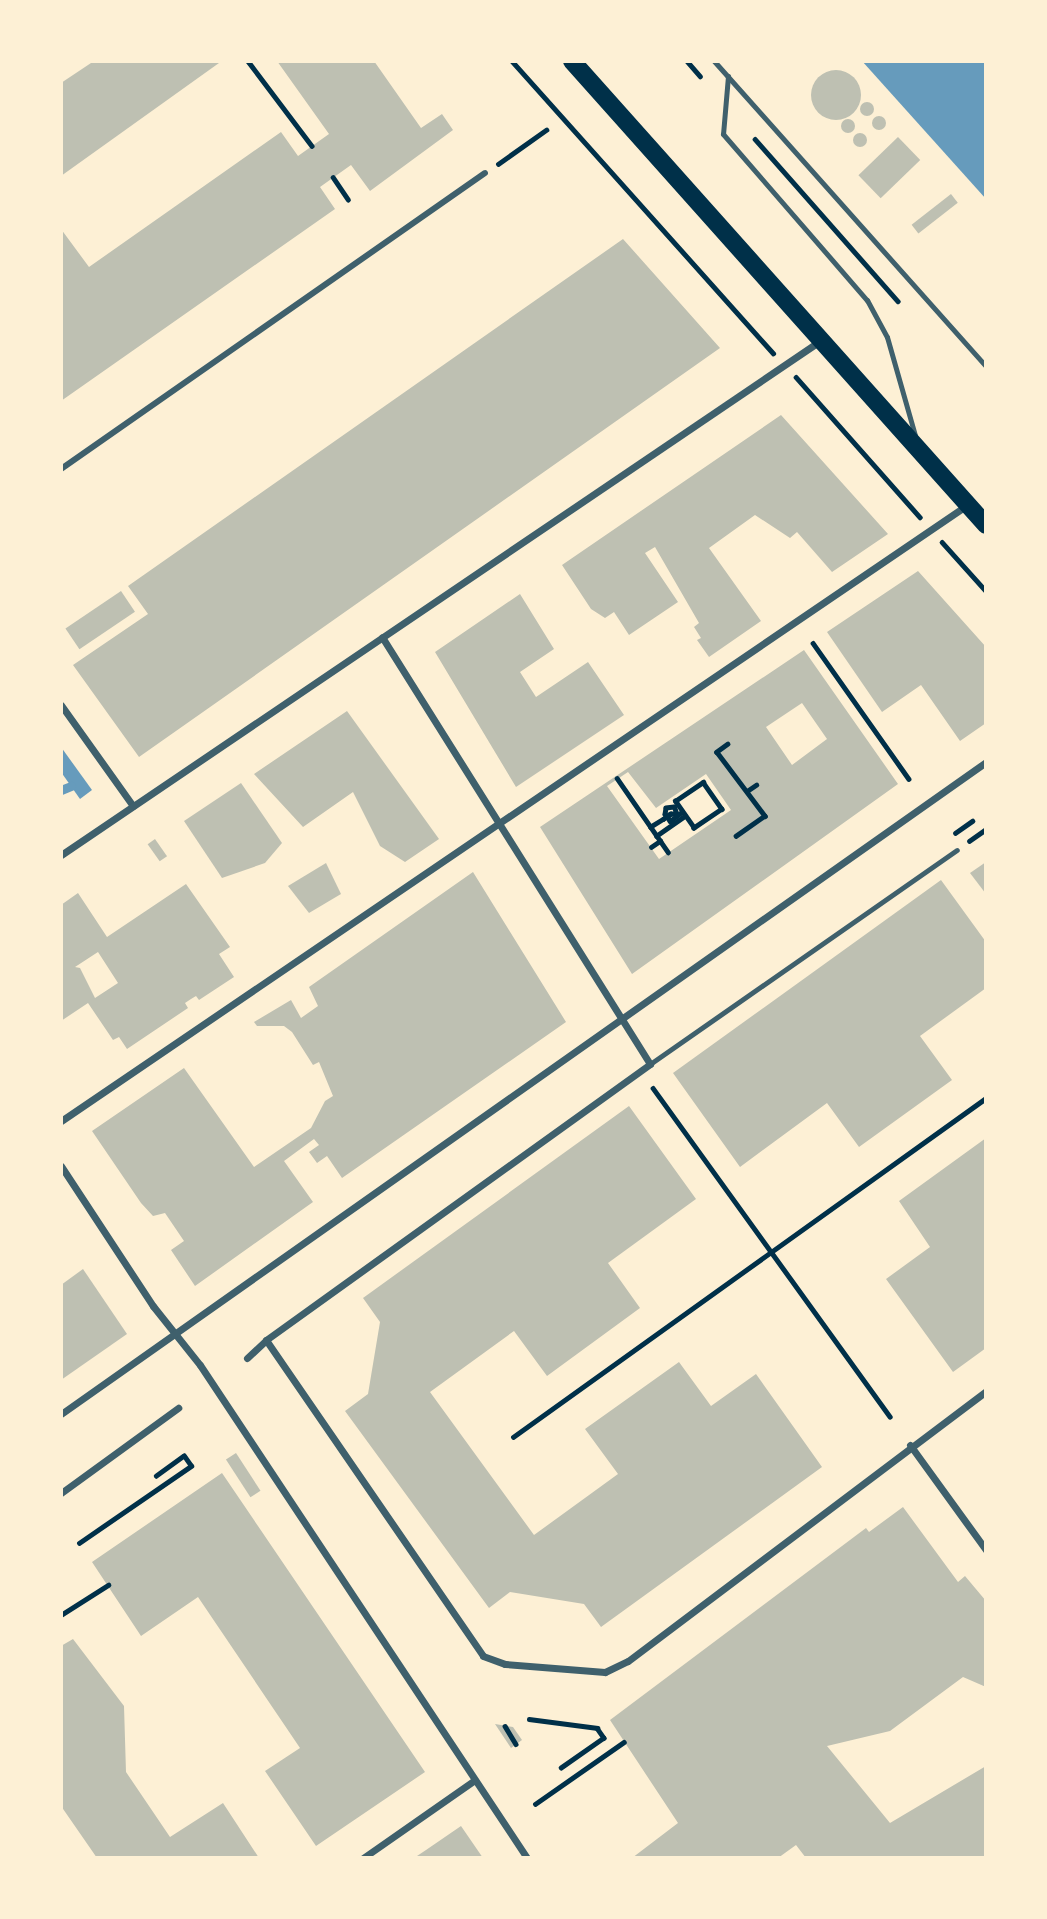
<!DOCTYPE html>
<html>
<head>
<meta charset="utf-8">
<style>
	body { margin:0 }
	#map { position:relative; width:1047px; height:1919px; overflow:hidden; background:#fdf0d5; font-family:"Sofia Sans Condensed",sans-serif }
	div>[style] { position:absolute }
	.water>* { inset:0; background:#669bbc }
	.stream>* { height:9px; margin:-4.5px; padding:0 4.5px; transform-origin:4.5px; border-radius:4.5px; background:#669bbc }
	.building>* { inset:0; background:#bec0b2; transform-origin:0 0 }
	.round { border-radius:50% }
	.path>* { height:4.5px; margin:-2.25px; padding:0 2.25px; transform-origin:2.25px; border-radius:2.25px; background:#003049 }
	.service>* { height:5px; margin:-2.5px; padding:0 2.5px; transform-origin:2.5px; border-radius:2.5px; background:#3f606c }
	.pedestrian>* { height:6px; margin:-3px; padding:0 3px; transform-origin:3px; border-radius:3px; background:#3f606c }
	.minor>* { height:7px; margin:-3.5px; padding:0 3.5px; transform-origin:3.5px; border-radius:3.5px; background:#3f606c }
	.primary>* { height:18px; margin:-9px; padding:0 9px; transform-origin:9px; border-radius:9px; background:#003049 }
	span { translate:-50% -50%; white-space:nowrap; text-align:center; line-height:1.15; -webkit-text-stroke:7px #fdf0d5; paint-order:stroke }
	.frame { position:absolute; inset:0; border:63px solid #fdf0d5; pointer-events:none }
</style>
</head>
<body>
<div id="map">
	<div class="water">
		<div style="clip-path:polygon(862px 61px,986px 61px,986px 199px)"></div>
		<div style="clip-path:polygon(61px 747px,92px 790px,80px 799px,61px 772px)"></div>
	</div>
	<div class="stream">
		<div style="left:61px;top:790px;width:11px;rotate:-22deg"></div>
	</div>
	<div class="building">
		<div style="clip-path:polygon(94px 61px,217px 61px,219px 63px,61px 176px,61px 83px)"></div>
		<div style="clip-path:polygon(277px 61px,374px 61px,421px 128px,442px 114px,453px 130px,370px 191px,351px 165px,320px 187px,335px 209px,61px 401px,61px 229px,89px 267px,281px 132px,298px 156px,329px 134px)"></div>
		<div class="round" style="left:811px;top:70px;width:50px;height:50px"></div>
		<div class="round" style="left:860px;top:102px;width:14px;height:14px"></div>
		<div class="round" style="left:872px;top:116px;width:14px;height:14px"></div>
		<div class="round" style="left:841px;top:119px;width:14px;height:14px"></div>
		<div class="round" style="left:853px;top:133px;width:14px;height:14px"></div>
		<div style="left:898px;top:137px;width:32px;height:55px;rotate:46deg"></div>
		<div style="left:951px;top:194px;width:11px;height:50px;rotate:52deg"></div>
		<div style="clip-path:polygon(623px 239px,720px 348px,139px 757px,73px 665px,148px 614px,128px 586px)"></div>
		<div style="clip-path:polygon(781px 415px,888px 534px,832px 572px,797px 532px,790px 538px,755px 515px,709px 548px,761px 621px,709px 657px,697px 640px,701px 638px,694px 627px,699px 623px,655px 547px,645px 553px,678px 602px,629px 635px,614px 612px,605px 618px,591px 609px,562px 565px)"></div>
		<div style="clip-path:polygon(918px 571px,986px 647px,986px 723px,960px 741px,921px 685px,882px 712px,827px 632px)"></div>
		<div style="left:121px;top:591px;width:25px;height:67px;rotate:56deg"></div>
		<div style="clip-path:polygon(520px 594px,554px 649px,520px 672px,536px 697px,588px 662px,624px 715px,516px 787px,435px 652px)"></div>
		<div style="clip-path:polygon(evenodd,804px 650px,898px 784px,632px 974px,540px 827px,804px 650px,802px 703px,827px 739px,792px 765px,766px 727px,802px 703px,804px 650px,628px 772px,656px 808px,706px 774px,731px 810px,659px 859px,607px 786px,628px 772px)"></div>
		<div style="clip-path:polygon(347px 711px,439px 839px,405px 862px,380px 846px,353px 792px,303px 827px,254px 774px)"></div>
		<div style="clip-path:polygon(241px 783px,282px 843px,265px 863px,222px 878px,184px 821px)"></div>
		<div style="left:155px;top:839px;width:21px;height:9px;rotate:55deg"></div>
		<div style="clip-path:polygon(986px 862px,986px 894px,970px 873px)"></div>
		<div style="clip-path:polygon(326px 863px,341px 894px,309px 913px,288px 886px)"></div>
		<div style="clip-path:polygon(473px 872px,566px 1022px,342px 1178px,327px 1156px,317px 1163px,309px 1152px,319px 1145px,314px 1139px,284px 1161px,313px 1202px,195px 1286px,171px 1250px,184px 1241px,165px 1213px,153px 1216px,141px 1203px,92px 1131px,184px 1068px,254px 1167px,311px 1128px,325px 1101px,333px 1096px,319px 1062px,313px 1065px,292px 1032px,284px 1026px,257px 1026px,254px 1022px,291px 1000px,301px 1018px,318px 1006px,309px 987px)"></div>
		<div style="clip-path:polygon(941px 880px,986px 942px,986px 988px,920px 1036px,952px 1080px,859px 1147px,827px 1103px,740px 1167px,673px 1073px)"></div>
		<div style="clip-path:polygon(evenodd,186px 884px,230px 947px,219px 954px,234px 977px,199px 1000px,196px 996px,191px 999px,185px 1003px,188px 1008px,127px 1049px,119px 1037px,113px 1040px,88px 1003px,61px 1021px,61px 905px,78px 893px,107px 937px,186px 884px,98px 952px,118px 983px,95px 998px,80px 968px,75px 967px,98px 952px)"></div>
		<div style="clip-path:polygon(629px 1106px,696px 1199px,608px 1263px,640px 1308px,547px 1376px,514px 1331px,430px 1392px,534px 1535px,618px 1474px,585px 1429px,679px 1362px,711px 1406px,756px 1374px,822px 1467px,601px 1627px,584px 1604px,510px 1592px,489px 1608px,345px 1411px,368px 1394px,380px 1322px,363px 1298px)"></div>
		<div style="clip-path:polygon(986px 1138px,986px 1348px,953px 1372px,886px 1279px,930px 1247px,899px 1201px)"></div>
		<div style="clip-path:polygon(83px 1269px,127px 1334px,61px 1380px,61px 1285px)"></div>
		<div style="left:236px;top:1453px;width:45px;height:12px;rotate:57deg"></div>
		<div style="clip-path:polygon(222px 1473px,425px 1772px,316px 1846px,265px 1771px,300px 1748px,198px 1597px,141px 1636px,92px 1562px)"></div>
		<div style="clip-path:polygon(903px 1507px,958px 1582px,965px 1576px,986px 1601px,986px 1687px,963px 1677px,890px 1731px,827px 1746px,890px 1823px,986px 1766px,986px 1858px,806px 1858px,796px 1845px,778px 1858px,632px 1858px,678px 1823px,610px 1720px,866px 1528px,869px 1532px)"></div>
		<div style="clip-path:polygon(73px 1639px,124px 1706px,126px 1772px,170px 1837px,223px 1803px,259px 1858px,97px 1858px,61px 1806px,61px 1646px)"></div>
		<div style="clip-path:polygon(495px 1724px,513px 1727px,522px 1740px,511px 1748px)"></div>
		<div style="clip-path:polygon(461px 1826px,483px 1858px,414px 1858px,426px 1850px)"></div>
	</div>
	<div class="path">
		<div style="left:248px;top:61px;width:106px;rotate:53deg"></div>
		<div style="left:512px;top:61px;width:392px;rotate:48.2deg"></div>
		<div style="left:687px;top:61px;width:20px;rotate:49deg"></div>
		<div style="left:755px;top:139px;width:216px;rotate:48.6deg"></div>
		<div style="left:498px;top:164px;width:59px;rotate:-35.3deg"></div>
		<div style="left:333px;top:177px;width:27px;rotate:56deg"></div>
		<div style="left:796px;top:377px;width:187px;rotate:48.5deg"></div>
		<div style="left:942px;top:542px;width:66px;rotate:48.1deg"></div>
		<div style="left:813px;top:643px;width:166px;rotate:54.8deg"></div>
		<div style="left:728px;top:744px;width:14px;rotate:144deg"></div>
		<div style="left:717px;top:752px;width:80px;rotate:53.1deg"></div>
		<div style="left:765px;top:816px;width:35px;rotate:145deg"></div>
		<div style="left:617px;top:778px;width:90px;rotate:55.4deg"></div>
		<div style="left:703px;top:782px;width:33px;rotate:55deg"></div>
		<div style="left:722px;top:809px;width:34px;rotate:146deg"></div>
		<div style="left:694px;top:828px;width:33px;rotate:-125deg"></div>
		<div style="left:675px;top:801px;width:34px;rotate:-34deg"></div>
		<div style="left:747px;top:791px;width:11px;rotate:-34deg"></div>
		<div style="left:650px;top:827px;width:15px;rotate:-32deg"></div>
		<div style="left:663px;top:819px;width:9px;rotate:-36deg"></div>
		<div style="left:670px;top:814px;width:6px;rotate:-9deg"></div>
		<div style="left:676px;top:813px;width:6px;rotate:-108deg"></div>
		<div style="left:674px;top:807px;width:8px;rotate:173deg"></div>
		<div style="left:666px;top:808px;width:6px;rotate:99deg"></div>
		<div style="left:665px;top:814px;width:6px;rotate:51deg"></div>
		<div style="left:669px;top:819px;width:2px;rotate:63deg"></div>
		<div style="left:670px;top:821px;width:15px;rotate:-37deg"></div>
		<div style="left:955px;top:833px;width:21px;rotate:-35deg"></div>
		<div style="left:656px;top:836px;width:35px;rotate:-35deg"></div>
		<div style="left:969px;top:841px;width:21px;rotate:-35deg"></div>
		<div style="left:651px;top:847px;width:11px;rotate:-34deg"></div>
		<div style="left:653px;top:1088px;width:405px;rotate:54.2deg"></div>
		<div style="left:513px;top:1437px;width:582px;rotate:-35.63deg"></div>
		<div style="left:79px;top:1543px;width:136px;rotate:-34.5deg"></div>
		<div style="left:191px;top:1466px;width:12px;rotate:-125deg"></div>
		<div style="left:184px;top:1456px;width:34px;rotate:144deg"></div>
		<div style="left:61px;top:1615px;width:56px;rotate:-32.6deg"></div>
		<div style="left:529px;top:1719px;width:69px;rotate:7.5deg"></div>
		<div style="left:597px;top:1728px;width:12px;rotate:55deg"></div>
		<div style="left:604px;top:1738px;width:52px;rotate:145.1deg"></div>
		<div style="left:505px;top:1726px;width:21px;rotate:59deg"></div>
		<div style="left:535px;top:1804px;width:108px;rotate:-34.9deg"></div>
	</div>
	<div class="service">
		<div style="left:714px;top:61px;width:409px;rotate:48.3deg"></div>
		<div style="left:728px;top:76px;width:58px;rotate:94.9deg"></div>
		<div style="left:723px;top:134px;width:220px;rotate:49.1deg"></div>
		<div style="left:867px;top:300px;width:42px;rotate:61.6deg"></div>
		<div style="left:887px;top:337px;width:102px;rotate:74.1deg"></div>
		<div style="left:650px;top:1064px;width:374px;rotate:-34.9deg"></div>
	</div>
	<div class="pedestrian">
		<div style="left:61px;top:469px;width:517px;rotate:-34.92deg"></div>
	</div>
	<div class="minor">
		<div style="left:61px;top:705px;width:124px;rotate:54.5deg"></div>
		<div style="left:61px;top:855px;width:917px;rotate:-34.11deg"></div>
		<div style="left:61px;top:1121px;width:1096px;rotate:-34.21deg"></div>
		<div style="left:61px;top:1166px;width:168px;rotate:56.7deg"></div>
		<div style="left:153px;top:1306px;width:75px;rotate:51.5deg"></div>
		<div style="left:200px;top:1365px;width:592px;rotate:56.44deg"></div>
		<div style="left:266px;top:1340px;width:383px;rotate:55.5deg"></div>
		<div style="left:483px;top:1656px;width:23px;rotate:20deg"></div>
		<div style="left:505px;top:1664px;width:100px;rotate:4.6deg"></div>
		<div style="left:605px;top:1672px;width:25px;rotate:-26deg"></div>
		<div style="left:628px;top:1661px;width:448px;rotate:-37deg"></div>
		<div style="left:247px;top:1358px;width:26px;rotate:-43deg"></div>
		<div style="left:266px;top:1340px;width:473px;rotate:-35.7deg"></div>
		<div style="left:650px;top:1064px;width:504px;rotate:-122.11deg"></div>
		<div style="left:61px;top:1414px;width:1132px;rotate:-35.18deg"></div>
		<div style="left:910px;top:1445px;width:130px;rotate:54.1deg"></div>
		<div style="left:61px;top:1493px;width:145px;rotate:-36deg"></div>
		<div style="left:363px;top:1858px;width:136px;rotate:-34.9deg"></div>
	</div>
	<div class="primary">
		<div style="left:572px;top:61px;width:622px;rotate:48.26deg"></div>
	</div>
	<div class="frame"></div>
</div>
</body>
</html>
